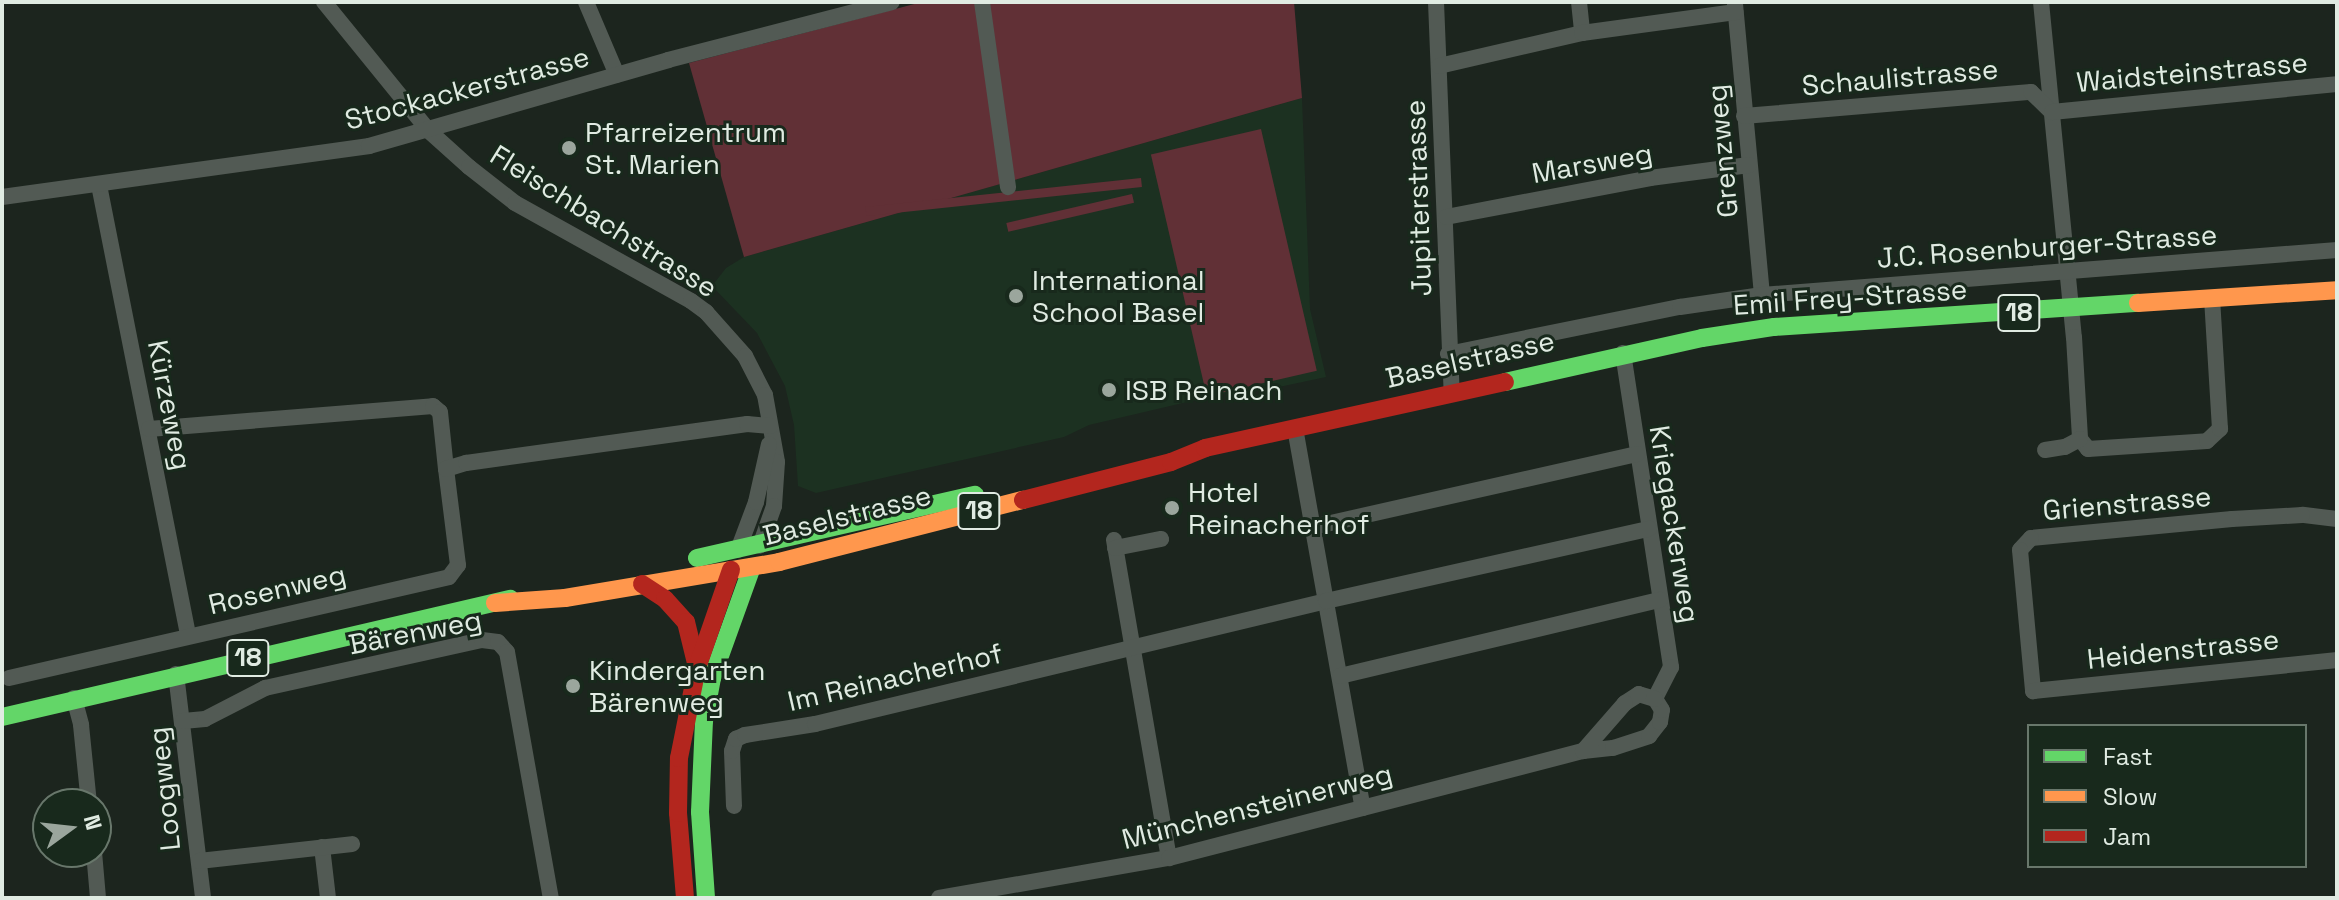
<!DOCTYPE html>
<html>
<head>
<meta charset="utf-8">
<style>
	body { margin:0 }
	#map { position:relative; width:2339px; height:900px; overflow:hidden; background:#1c251e; font-family:"Space Grotesk",sans-serif }
	div>[style] { position:absolute }
	.built>* { inset:0; background:#1c3121 }
	.green>* { inset:0; background:#613036; transform-origin:0 0 }
	.street>* { height:16px; margin:-8px; padding:0 8px; transform-origin:8px; border-radius:8px; background:#525a54 }
	.fast>* { height:18px; margin:-9px; padding:0 9px; transform-origin:9px; border-radius:9px; background:#63d668 }
	.slow>* { height:18px; margin:-9px; padding:0 9px; transform-origin:9px; border-radius:9px; background:#ff974d }
	.jam>* { height:18px; margin:-9px; padding:0 9px; transform-origin:9px; border-radius:9px; background:#b3261e }
	.dots>* { width:22px; height:22px; translate:-50% -50%; box-sizing:border-box; border:4px solid #18291c; border-radius:50% }
	span { translate:-50% -50%; white-space:nowrap; text-align:center; line-height:1.15; -webkit-text-stroke:6px #18291c; paint-order:stroke }
	.shield-label span { padding:2px 6px; background:#18291c; border:2px solid; border-radius:6px; -webkit-text-stroke-width:0 }
	.shield-label { font-size:26px; color:#e0ebe2; font-weight:700 }
	.street-label { font-size:28px; color:#e0ebe2 }
	.poi-label { font-size:28px; color:#e0ebe2 }
	.left { translate:0 -50%; text-align:left }
	.frame { position:absolute; inset:0; border:4px solid #e0ebe2; pointer-events:none }
	.legend { position:absolute; left:2027px; top:724px; width:280px; height:144px; box-sizing:border-box; background:#18291c; border:2px solid #68776b; margin:0; padding:10px 14px; list-style:none; font-size:24px; color:#e0ebe2 }
	.legend li { display:flex; align-items:center; gap:16px; height:40px }
	.legend b { width:40px; border:2px solid #68776b }
	.north { position:absolute; left:32px; top:788px; width:80px; height:80px; box-sizing:border-box; background:#18291c; border:2px solid #68776b; border-radius:50%; rotate:75deg; font-size:22px; font-weight:700; line-height:32px; text-align:center; color:#e0ebe2 }
	.north::after { content:''; display:block; margin:auto; width:28px; height:36px; background:#9ba69d; clip-path:polygon(50% 0,100% 100%,50% 72%,0 100%) }
</style>
</head>
<body>
<div id="map">
	<div class="built">
		<div style="clip-path:polygon(1302px 98px,1310px 309px,1326px 377px,1279px 387px,1251px 387px,1089px 425px,1064px 437px,816px 493px,798px 486px,794px 425px,785px 386px,757px 333px,712px 286px,726px 268px,744px 257px)"></div>
	</div>
	<div class="green">
		<div style="clip-path:polygon(922px 2px,1294px 2px,1302px 98px,744px 257px,689px 63px)"></div>
		<div style="left:1261px;top:129px;width:248px;height:113px;rotate:77deg"></div>
		<div style="left:1141px;top:178px;width:9px;height:277px;rotate:84deg"></div>
		<div style="left:1132px;top:194px;width:9px;height:129px;rotate:77deg"></div>
	</div>
	<div class="street">
		<div style="left:324px;top:2px;width:166px;rotate:50.9deg"></div>
		<div style="left:429px;top:131px;width:54px;rotate:42deg"></div>
		<div style="left:469px;top:167px;width:58px;rotate:38deg"></div>
		<div style="left:515px;top:203px;width:201px;rotate:29.1deg"></div>
		<div style="left:691px;top:301px;width:19px;rotate:36deg"></div>
		<div style="left:706px;top:312px;width:59px;rotate:48.4deg"></div>
		<div style="left:745px;top:356px;width:44px;rotate:62.9deg"></div>
		<div style="left:765px;top:395px;width:68px;rotate:79.8deg"></div>
		<div style="left:777px;top:462px;width:44px;rotate:93.9deg"></div>
		<div style="left:774px;top:506px;width:42px;rotate:109.3deg"></div>
		<div style="left:586px;top:2px;width:79px;rotate:67deg"></div>
		<div style="left:982px;top:2px;width:187px;rotate:82deg"></div>
		<div style="left:1436px;top:2px;width:390px;rotate:87.7deg"></div>
		<div style="left:1579px;top:2px;width:31px;rotate:84deg"></div>
		<div style="left:2041px;top:2px;width:337px;rotate:84.4deg"></div>
		<div style="left:2074px;top:337px;width:102px;rotate:86.6deg"></div>
		<div style="left:2080px;top:439px;width:13px;rotate:51deg"></div>
		<div style="left:2088px;top:449px;width:119px;rotate:-3.8deg"></div>
		<div style="left:2207px;top:441px;width:18px;rotate:-43deg"></div>
		<div style="left:2220px;top:429px;width:130px;rotate:-93.5deg"></div>
		<div style="left:1735px;top:4px;width:292px;rotate:84.7deg"></div>
		<div style="left:1439px;top:66px;width:147px;rotate:-13deg"></div>
		<div style="left:1582px;top:33px;width:155px;rotate:-7.8deg"></div>
		<div style="left:1744px;top:116px;width:288px;rotate:-4.8deg"></div>
		<div style="left:2031px;top:92px;width:29px;rotate:44deg"></div>
		<div style="left:2052px;top:112px;width:286px;rotate:-5.6deg"></div>
		<div style="left:99px;top:185px;width:459px;rotate:78.8deg"></div>
		<div style="left:2px;top:197px;width:371px;rotate:-7.9deg"></div>
		<div style="left:369px;top:146px;width:311px;rotate:-16deg"></div>
		<div style="left:668px;top:60px;width:231px;rotate:-14.5deg"></div>
		<div style="left:1446px;top:217px;width:208px;rotate:-10.8deg"></div>
		<div style="left:1650px;top:178px;width:100px;rotate:-7.5deg"></div>
		<div style="left:1623px;top:353px;width:318px;rotate:81.3deg"></div>
		<div style="left:1671px;top:667px;width:36px;rotate:117deg"></div>
		<div style="left:1448px;top:354px;width:237px;rotate:-11.5deg"></div>
		<div style="left:1680px;top:307px;width:83px;rotate:-8.3deg"></div>
		<div style="left:1762px;top:295px;width:577px;rotate:-4.47deg"></div>
		<div style="left:1295px;top:428px;width:386px;rotate:79.9deg"></div>
		<div style="left:149px;top:429px;width:285px;rotate:-4.6deg"></div>
		<div style="left:433px;top:406px;width:9px;rotate:41deg"></div>
		<div style="left:440px;top:412px;width:57px;rotate:84deg"></div>
		<div style="left:2045px;top:450px;width:20px;rotate:-9deg"></div>
		<div style="left:2065px;top:447px;width:17px;rotate:-28deg"></div>
		<div style="left:2337px;top:519px;width:35px;rotate:-173deg"></div>
		<div style="left:2302px;top:515px;width:70px;rotate:176.7deg"></div>
		<div style="left:2232px;top:519px;width:202px;rotate:174.6deg"></div>
		<div style="left:2031px;top:538px;width:16px;rotate:133deg"></div>
		<div style="left:2020px;top:550px;width:142px;rotate:84.7deg"></div>
		<div style="left:2033px;top:691px;width:306px;rotate:-5.8deg"></div>
		<div style="left:1313px;top:527px;width:332px;rotate:-12.7deg"></div>
		<div style="left:1114px;top:540px;width:323px;rotate:80.2deg"></div>
		<div style="left:1115px;top:548px;width:47px;rotate:-11.1deg"></div>
		<div style="left:738px;top:550px;width:51px;rotate:-69.4deg"></div>
		<div style="left:756px;top:502px;width:59px;rotate:-77.4deg"></div>
		<div style="left:176px;top:674px;width:226px;rotate:83.1deg"></div>
		<div style="left:1340px;top:676px;width:329px;rotate:-13.4deg"></div>
		<div style="left:9px;top:678px;width:451px;rotate:-12.9deg"></div>
		<div style="left:449px;top:577px;width:15px;rotate:-53deg"></div>
		<div style="left:458px;top:565px;width:97px;rotate:-97.1deg"></div>
		<div style="left:446px;top:469px;width:21px;rotate:-17deg"></div>
		<div style="left:466px;top:463px;width:284px;rotate:-7.9deg"></div>
		<div style="left:747px;top:424px;width:23px;rotate:5deg"></div>
		<div style="left:74px;top:698px;width:28px;rotate:75deg"></div>
		<div style="left:81px;top:725px;width:79px;rotate:84.2deg"></div>
		<div style="left:183px;top:721px;width:22px;rotate:-5deg"></div>
		<div style="left:205px;top:719px;width:68px;rotate:-27.3deg"></div>
		<div style="left:265px;top:688px;width:222px;rotate:-12.5deg"></div>
		<div style="left:482px;top:640px;width:16px;rotate:7deg"></div>
		<div style="left:498px;top:642px;width:13px;rotate:48deg"></div>
		<div style="left:507px;top:652px;width:250px;rotate:79.9deg"></div>
		<div style="left:734px;top:806px;width:55px;rotate:-92.1deg"></div>
		<div style="left:732px;top:751px;width:13px;rotate:-72deg"></div>
		<div style="left:736px;top:739px;width:10px;rotate:-24deg"></div>
		<div style="left:745px;top:735px;width:71px;rotate:-8.9deg"></div>
		<div style="left:815px;top:724px;width:526px;rotate:-13.53deg"></div>
		<div style="left:1326px;top:601px;width:331px;rotate:-12.6deg"></div>
		<div style="left:322px;top:847px;width:51px;rotate:83.3deg"></div>
		<div style="left:94px;top:852px;width:46px;rotate:85deg"></div>
		<div style="left:199px;top:861px;width:154px;rotate:-6.3deg"></div>
		<div style="left:939px;top:898px;width:233px;rotate:-9.9deg"></div>
		<div style="left:1169px;top:858px;width:428px;rotate:-14.5deg"></div>
		<div style="left:1583px;top:751px;width:30px;rotate:-6deg"></div>
		<div style="left:1613px;top:748px;width:38px;rotate:-18deg"></div>
		<div style="left:1649px;top:736px;width:18px;rotate:-52deg"></div>
		<div style="left:1660px;top:722px;width:12px;rotate:-81deg"></div>
		<div style="left:1662px;top:710px;width:13px;rotate:-122deg"></div>
		<div style="left:1655px;top:699px;width:17px;rotate:-163deg"></div>
		<div style="left:1639px;top:694px;width:17px;rotate:147deg"></div>
		<div style="left:1625px;top:703px;width:64px;rotate:131.2deg"></div>
	</div>
	<div class="fast">
		<div style="left:1505px;top:382px;width:202px;rotate:-12.6deg"></div>
		<div style="left:1702px;top:338px;width:73px;rotate:-8.7deg"></div>
		<div style="left:1774px;top:327px;width:365px;rotate:-3.8deg"></div>
		<div style="left:697px;top:558px;width:285px;rotate:-12.8deg"></div>
		<div style="left:2px;top:717px;width:522px;rotate:-13.08deg"></div>
		<div style="left:706px;top:898px;width:86px;rotate:-94deg"></div>
		<div style="left:700px;top:812px;width:91px;rotate:-87.5deg"></div>
		<div style="left:704px;top:721px;width:44px;rotate:-79.5deg"></div>
		<div style="left:712px;top:678px;width:118px;rotate:-70.2deg"></div>
	</div>
	<div class="slow">
		<div style="left:2138px;top:303px;width:199px;rotate:-3.7deg"></div>
		<div style="left:495px;top:603px;width:70px;rotate:-4.1deg"></div>
		<div style="left:565px;top:598px;width:217px;rotate:-9.5deg"></div>
		<div style="left:779px;top:562px;width:252px;rotate:-14.3deg"></div>
	</div>
	<div class="jam">
		<div style="left:1023px;top:500px;width:153px;rotate:-14.4deg"></div>
		<div style="left:1171px;top:462px;width:37px;rotate:-22deg"></div>
		<div style="left:1205px;top:448px;width:307px;rotate:-12.4deg"></div>
		<div style="left:642px;top:584px;width:27px;rotate:33deg"></div>
		<div style="left:665px;top:599px;width:31px;rotate:48deg"></div>
		<div style="left:686px;top:622px;width:42px;rotate:76.3deg"></div>
		<div style="left:685px;top:898px;width:85px;rotate:-94.7deg"></div>
		<div style="left:678px;top:813px;width:55px;rotate:-89deg"></div>
		<div style="left:679px;top:758px;width:92px;rotate:-78.7deg"></div>
		<div style="left:697px;top:668px;width:104px;rotate:-70.9deg"></div>
	</div>
	<div class="dots">
		<div style="left:569px;top:148px;background:#9ba69d"></div>
		<div style="left:1016px;top:296px;background:#9ba69d"></div>
		<div style="left:1109px;top:390px;background:#9ba69d"></div>
		<div style="left:1172px;top:508px;background:#9ba69d"></div>
		<div style="left:573px;top:686px;background:#9ba69d"></div>
	</div>
	<div class="shield-label">
		<span style="left:2019px;top:313px">18</span>
		<span style="left:979px;top:511px">18</span>
		<span style="left:248px;top:658px">18</span>
	</div>
	<div class="street-label">
		<span style="left:2192px;top:72px;rotate:-5deg">Waidsteinstrasse</span>
		<span style="left:1900px;top:77px;rotate:-5deg">Schaulistrasse</span>
		<span style="left:467px;top:88px;rotate:-15deg">Stockackerstrasse</span>
		<span style="left:1722px;top:151px;rotate:-95deg">Grenzweg</span>
		<span style="left:1592px;top:163px;rotate:-10deg">Marsweg</span>
		<span style="left:1418px;top:198px;rotate:-92deg">Jupiterstrasse</span>
		<span style="left:604px;top:221px;rotate:32deg">Fleischbachstrasse</span>
		<span style="left:2047px;top:246px;rotate:-4deg">J.C. Rosenburger-Strasse</span>
		<span style="left:1850px;top:297px;rotate:-4deg">Emil Frey-Strasse</span>
		<span style="left:1470px;top:359px;rotate:-13deg">Baselstrasse</span>
		<span style="left:170px;top:405px;rotate:79deg">Kürzeweg</span>
		<span style="left:2127px;top:503px;rotate:-5deg">Grienstrasse</span>
		<span style="left:847px;top:515px;rotate:-14deg">Baselstrasse</span>
		<span style="left:1675px;top:524px;rotate:81deg">Kriegackerweg</span>
		<span style="left:277px;top:589px;rotate:-13deg">Rosenweg</span>
		<span style="left:415px;top:632px;rotate:-11deg">Bärenweg</span>
		<span style="left:2183px;top:649px;rotate:-6deg">Heidenstrasse</span>
		<span style="left:895px;top:677px;rotate:-13deg">Im Reinacherhof</span>
		<span style="left:164px;top:789px;rotate:-96deg">Loogweg</span>
		<span style="left:1257px;top:806px;rotate:-14deg">Münchensteinerweg</span>
	</div>
	<div class="poi-label">
		<span class="left" style="left:585px;top:148px">Pfarreizentrum<br>St. Marien</span>
		<span class="left" style="left:1032px;top:296px">International<br>School Basel</span>
		<span class="left" style="left:1125px;top:390px">ISB Reinach</span>
		<span class="left" style="left:1188px;top:508px">Hotel<br>Reinacherhof</span>
		<span class="left" style="left:589px;top:686px">Kindergarten<br>Bärenweg</span>
	</div>
	<div class="frame"></div>
	<ul class="legend">
	<li><b style="height:10px;background:#63d668"></b>Fast</li>
	<li><b style="height:10px;background:#ff974d"></b>Slow</li>
	<li><b style="height:10px;background:#b3261e"></b>Jam</li>
	</ul>
	<div class="north">N</div>
</div>
</body>
</html>
